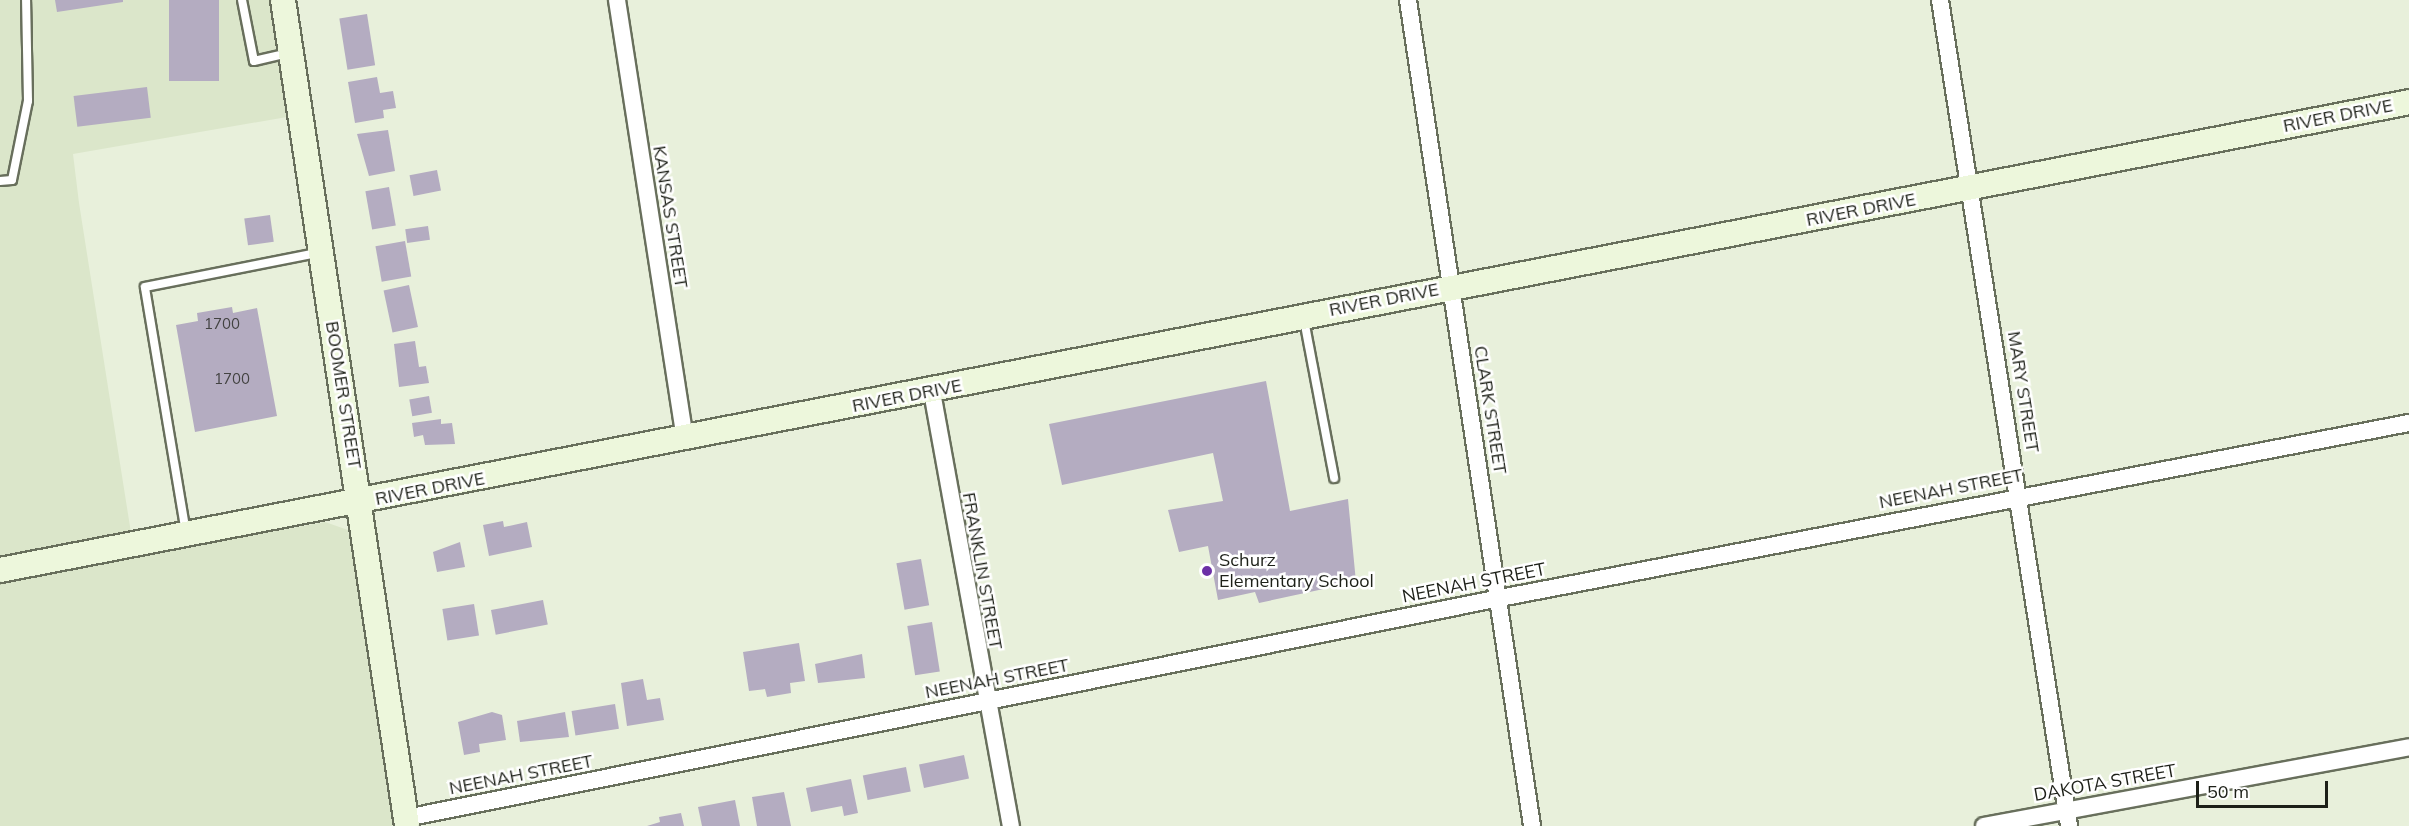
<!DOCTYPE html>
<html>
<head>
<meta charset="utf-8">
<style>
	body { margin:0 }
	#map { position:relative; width:2409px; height:826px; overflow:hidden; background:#e8f0db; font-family:Mulish,sans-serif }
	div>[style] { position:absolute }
	.built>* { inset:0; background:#dbe6ca }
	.building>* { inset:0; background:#b4acc1; transform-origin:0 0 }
	.roads { filter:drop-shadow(2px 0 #686f5c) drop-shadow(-2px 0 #686f5c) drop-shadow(0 2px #686f5c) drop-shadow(0 -2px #686f5c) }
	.lane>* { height:8px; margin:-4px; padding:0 4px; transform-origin:4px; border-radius:4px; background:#fff }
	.street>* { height:16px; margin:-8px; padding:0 8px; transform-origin:8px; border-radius:8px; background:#fff }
	.secondary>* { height:24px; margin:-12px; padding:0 12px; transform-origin:12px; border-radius:12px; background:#edf7dc }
	.dots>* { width:16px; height:16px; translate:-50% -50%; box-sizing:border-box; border:3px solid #fff; border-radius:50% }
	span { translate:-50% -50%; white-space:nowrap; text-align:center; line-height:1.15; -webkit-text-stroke:5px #fff; paint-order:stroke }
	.number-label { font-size:15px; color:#434342 }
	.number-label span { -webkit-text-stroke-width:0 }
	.street-label { font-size:18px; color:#1d2018 }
	.poi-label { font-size:18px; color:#1d2018 }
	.left { translate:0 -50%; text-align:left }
	.scale { position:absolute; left:2196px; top:781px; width:132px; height:27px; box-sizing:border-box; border:3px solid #1d2018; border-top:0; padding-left:8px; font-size:18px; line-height:21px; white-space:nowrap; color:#1d2018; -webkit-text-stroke:4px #fff; paint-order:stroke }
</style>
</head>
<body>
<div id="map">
	<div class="built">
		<div style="clip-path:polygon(0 0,270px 0,287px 117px,73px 154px,79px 203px,131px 533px,140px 556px,325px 522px,348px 530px,396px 826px,0 826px)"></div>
	</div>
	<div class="building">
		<div style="clip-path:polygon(55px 0,123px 0,123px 2px,57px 12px)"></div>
		<div style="left:169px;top:0;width:50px;height:81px"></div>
		<div style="left:367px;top:14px;width:52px;height:28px;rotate:81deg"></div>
		<div style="clip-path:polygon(377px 77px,380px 93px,393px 91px,396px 108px,383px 110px,384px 118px,355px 123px,348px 82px)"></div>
		<div style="left:147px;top:87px;width:31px;height:74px;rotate:83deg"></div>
		<div style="clip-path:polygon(388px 130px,395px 171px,369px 176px,357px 134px)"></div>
		<div style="left:437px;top:170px;width:21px;height:28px;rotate:79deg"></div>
		<div style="left:389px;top:187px;width:39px;height:24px;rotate:80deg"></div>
		<div style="left:270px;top:215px;width:27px;height:26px;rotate:82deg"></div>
		<div style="left:428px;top:226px;width:14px;height:23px;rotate:82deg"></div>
		<div style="left:405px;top:241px;width:36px;height:30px;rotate:80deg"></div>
		<div style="left:409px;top:285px;width:43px;height:26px;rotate:78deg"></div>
		<div style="clip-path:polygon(232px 307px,233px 313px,257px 308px,277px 416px,195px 432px,176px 325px,198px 321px,197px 313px)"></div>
		<div style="clip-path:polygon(415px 341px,419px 367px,426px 366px,429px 383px,399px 387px,394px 344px)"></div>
		<div style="clip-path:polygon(1266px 381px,1290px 511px,1348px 499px,1356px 582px,1259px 603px,1255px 592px,1218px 600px,1208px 546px,1179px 552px,1168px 510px,1223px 501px,1213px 453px,1062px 485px,1049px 424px)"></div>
		<div style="left:429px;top:396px;width:17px;height:20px;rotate:80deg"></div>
		<div style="clip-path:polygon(441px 419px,441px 424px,452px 423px,455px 444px,425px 445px,423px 435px,414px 437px,412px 423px)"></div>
		<div style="clip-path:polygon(503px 521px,504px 527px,527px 522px,532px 547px,489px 556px,483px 525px)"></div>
		<div style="clip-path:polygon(460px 542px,465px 567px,437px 572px,433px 552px)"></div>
		<div style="left:921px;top:559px;width:47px;height:25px;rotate:80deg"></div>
		<div style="left:543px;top:600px;width:25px;height:53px;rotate:79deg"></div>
		<div style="left:474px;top:604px;width:32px;height:32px;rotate:81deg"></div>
		<div style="left:932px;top:622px;width:50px;height:25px;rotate:81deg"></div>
		<div style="clip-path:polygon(799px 643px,805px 681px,790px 683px,791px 693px,767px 697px,765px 689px,749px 691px,743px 652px)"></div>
		<div style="clip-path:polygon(862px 654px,865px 678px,818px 683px,815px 664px)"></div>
		<div style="clip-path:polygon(643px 679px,647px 700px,660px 698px,664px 720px,627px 726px,621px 683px)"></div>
		<div style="left:615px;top:704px;width:25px;height:44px;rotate:81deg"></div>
		<div style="clip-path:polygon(492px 712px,502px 715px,506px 740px,479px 744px,480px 752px,464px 755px,458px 722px)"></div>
		<div style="clip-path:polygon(565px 712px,569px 737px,520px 742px,517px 721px)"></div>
		<div style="left:964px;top:755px;width:24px;height:46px;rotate:78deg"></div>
		<div style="left:906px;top:767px;width:25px;height:44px;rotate:79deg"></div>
		<div style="clip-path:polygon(851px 779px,858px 813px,844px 816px,842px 806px,811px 812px,806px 788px)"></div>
		<div style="clip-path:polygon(784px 792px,791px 826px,757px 826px,752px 797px)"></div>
		<div style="clip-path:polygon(735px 800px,740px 826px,702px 826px,698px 807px)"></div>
		<div style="clip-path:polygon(681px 813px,684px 826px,647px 826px,660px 822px,659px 817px)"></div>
	</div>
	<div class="roads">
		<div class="lane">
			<div style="left:242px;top:0;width:62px;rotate:78.9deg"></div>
			<div style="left:254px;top:61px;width:37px;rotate:-13deg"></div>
			<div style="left:0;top:181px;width:12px;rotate:-5deg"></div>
			<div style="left:12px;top:180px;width:81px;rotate:-78.6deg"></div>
			<div style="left:28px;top:101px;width:101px;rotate:-91.1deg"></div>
			<div style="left:1304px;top:320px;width:161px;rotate:79.2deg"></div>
			<div style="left:186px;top:533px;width:249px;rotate:-99.5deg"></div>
			<div style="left:145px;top:287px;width:175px;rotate:-11.2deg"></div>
		</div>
		<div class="street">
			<div style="left:617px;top:0;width:445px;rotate:81.2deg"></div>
			<div style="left:1408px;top:0;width:835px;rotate:81.46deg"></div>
			<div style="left:1940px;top:0;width:836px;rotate:81.12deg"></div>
			<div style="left:932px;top:392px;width:441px;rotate:79.7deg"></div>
			<div style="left:406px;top:818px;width:1116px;rotate:-11.37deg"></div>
			<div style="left:1500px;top:598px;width:926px;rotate:-10.9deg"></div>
			<div style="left:1984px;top:826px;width:432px;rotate:-10.5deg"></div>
		</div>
		<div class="secondary">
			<div style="left:283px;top:0;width:835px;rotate:81.46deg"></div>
			<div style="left:0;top:570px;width:2454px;rotate:-10.99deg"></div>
		</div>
	</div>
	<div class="dots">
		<div style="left:1207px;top:571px;background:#6c30a6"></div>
	</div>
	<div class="number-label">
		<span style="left:222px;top:324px">1700</span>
		<span style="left:232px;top:379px">1700</span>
	</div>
	<div class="street-label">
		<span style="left:2338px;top:116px;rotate:-11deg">RIVER DRIVE</span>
		<span style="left:1861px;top:210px;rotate:-11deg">RIVER DRIVE</span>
		<span style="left:670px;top:217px;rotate:81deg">KANSAS STREET</span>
		<span style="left:1384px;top:300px;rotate:-11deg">RIVER DRIVE</span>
		<span style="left:2023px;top:392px;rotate:81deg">MARY STREET</span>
		<span style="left:343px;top:395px;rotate:81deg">BOOMER STREET</span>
		<span style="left:907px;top:396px;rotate:-11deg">RIVER DRIVE</span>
		<span style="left:1490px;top:410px;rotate:81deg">CLARK STREET</span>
		<span style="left:430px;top:489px;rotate:-11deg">RIVER DRIVE</span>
		<span style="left:1951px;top:489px;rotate:-11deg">NEENAH STREET</span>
		<span style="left:982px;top:571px;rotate:80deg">FRANKLIN STREET</span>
		<span style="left:1474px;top:583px;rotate:-11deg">NEENAH STREET</span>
		<span style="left:997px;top:679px;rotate:-11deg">NEENAH STREET</span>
		<span style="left:521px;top:775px;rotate:-11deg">NEENAH STREET</span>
		<span style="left:2105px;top:783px;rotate:-10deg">DAKOTA STREET</span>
	</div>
	<div class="poi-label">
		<span class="left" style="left:1219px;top:571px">Schurz<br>Elementary School</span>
	</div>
	<div class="scale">50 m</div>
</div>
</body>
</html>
